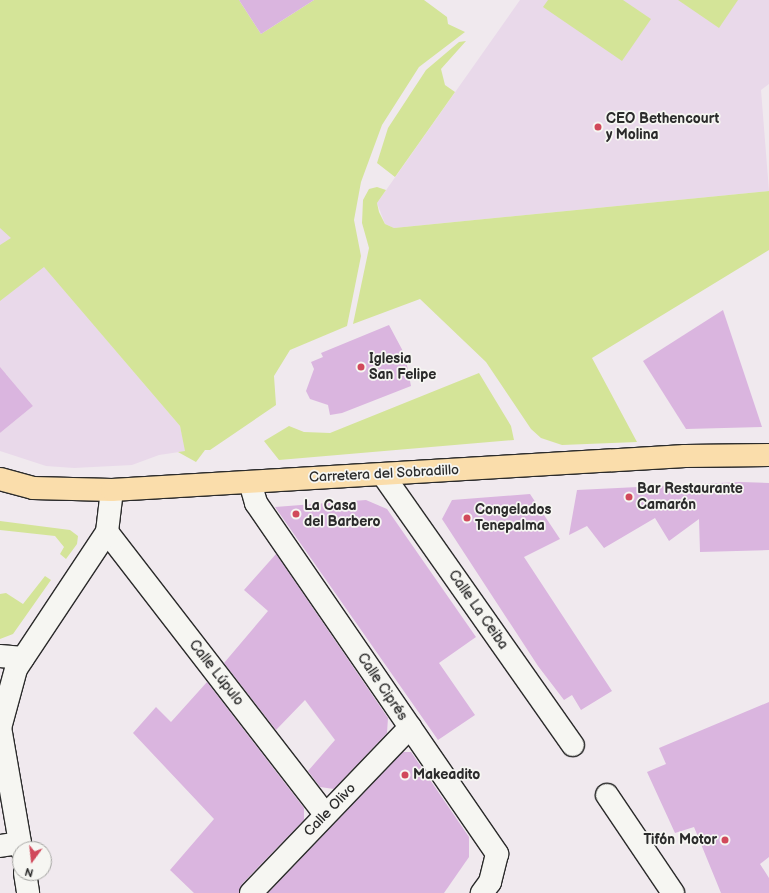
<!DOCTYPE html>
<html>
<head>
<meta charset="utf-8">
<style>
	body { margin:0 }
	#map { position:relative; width:769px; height:893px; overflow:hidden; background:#f0e9ee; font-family:"Balsamiq Sans",sans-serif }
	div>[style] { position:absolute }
	.built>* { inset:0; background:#e9d9ea }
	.green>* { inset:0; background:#d4e498 }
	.building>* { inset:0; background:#dab5df }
	.roads { filter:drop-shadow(1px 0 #2b2b2b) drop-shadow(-1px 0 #2b2b2b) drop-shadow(0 1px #2b2b2b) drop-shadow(0 -1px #2b2b2b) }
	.minor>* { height:22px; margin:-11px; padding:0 11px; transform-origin:11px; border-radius:11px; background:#f6f6f2 }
	.major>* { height:22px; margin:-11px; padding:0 11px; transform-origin:11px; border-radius:11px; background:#faddab }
	.dots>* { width:11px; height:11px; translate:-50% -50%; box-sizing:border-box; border:2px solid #f6f6f2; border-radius:50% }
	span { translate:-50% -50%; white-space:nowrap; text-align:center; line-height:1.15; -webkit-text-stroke:3.5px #f6f6f2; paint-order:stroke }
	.poi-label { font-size:14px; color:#2b2b2b; font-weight:700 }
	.left { translate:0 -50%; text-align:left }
	.right { translate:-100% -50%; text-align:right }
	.street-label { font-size:14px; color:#2b2b2b }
	.north { position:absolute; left:12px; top:841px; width:40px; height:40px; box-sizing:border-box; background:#f6f6f2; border:1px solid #a5a5a2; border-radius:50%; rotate:195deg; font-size:11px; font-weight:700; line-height:16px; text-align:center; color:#2b2b2b }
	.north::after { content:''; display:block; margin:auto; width:14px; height:18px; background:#d1495b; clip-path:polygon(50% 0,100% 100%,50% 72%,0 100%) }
</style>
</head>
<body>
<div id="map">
	<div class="built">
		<div style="clip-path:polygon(520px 0,769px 0,769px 84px,761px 90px,769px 191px,394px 228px,385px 224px,377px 203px)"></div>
		<div style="clip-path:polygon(0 215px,180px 426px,186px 451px,159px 455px,132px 465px,74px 468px,46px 466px,0 451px,0 433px,33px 406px,6px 374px,0 379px)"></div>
	</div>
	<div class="green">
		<div style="clip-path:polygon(0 0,239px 0,261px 34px,314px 0,424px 0,447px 17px,448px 24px,465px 32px,419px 67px,382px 125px,361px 182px,354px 220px,361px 256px,347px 326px,290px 350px,274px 376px,276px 405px,210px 450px,205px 450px,196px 462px,178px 452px,185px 451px,180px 426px,44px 267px,0 301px,0 245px,11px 238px,0 228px)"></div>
		<div style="clip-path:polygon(548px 0,623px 0,651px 19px,622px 61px,543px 7px)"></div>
		<div style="clip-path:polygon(678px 0,738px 0,719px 28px)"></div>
		<div style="clip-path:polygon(466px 41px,441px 69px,445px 85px,455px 92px,395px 177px,377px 163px,388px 128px,426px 70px,459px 42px)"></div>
		<div style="clip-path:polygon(377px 187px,386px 190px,377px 203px,379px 212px,385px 224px,394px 228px,769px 191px,769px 250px,592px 358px,637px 442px,562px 445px,541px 438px,531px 429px,486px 362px,420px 299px,353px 324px,369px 248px,362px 223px,363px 200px,369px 189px)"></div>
		<div style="clip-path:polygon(479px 373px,511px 426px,514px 440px,279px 460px,264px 441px,289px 426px,304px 432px,330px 433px)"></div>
		<div style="clip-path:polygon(0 521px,70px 530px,78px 536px,77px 544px,66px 559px,60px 554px,64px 547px,55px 536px,0 530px)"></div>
		<div style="clip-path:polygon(45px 576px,51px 580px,13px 634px,0 639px,0 594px,6px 593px,23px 604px)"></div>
	</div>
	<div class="building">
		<div style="clip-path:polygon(239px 0,314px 0,261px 34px)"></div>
		<div style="clip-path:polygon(723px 310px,762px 427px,686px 429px,643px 361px)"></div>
		<div style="clip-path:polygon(389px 325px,405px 355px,411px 386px,342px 413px,330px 415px,328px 405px,310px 399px,306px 391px,314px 369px,311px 362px,323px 357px,321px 353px)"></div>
		<div style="clip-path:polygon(0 367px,33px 406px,0 433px)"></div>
		<div style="clip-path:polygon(740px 482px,769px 483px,769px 550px,700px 552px,699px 519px,669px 541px,655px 518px,604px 548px,587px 526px,569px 535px,577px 490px)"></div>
		<div style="clip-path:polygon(530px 494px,560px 539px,524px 557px,612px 691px,581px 710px,572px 695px,564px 700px,538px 666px,442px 519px,452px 500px)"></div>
		<div style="clip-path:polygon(366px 500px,387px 509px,476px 637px,439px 663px,475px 715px,438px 740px,275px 507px)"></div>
		<div style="clip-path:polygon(276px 554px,388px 718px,387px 733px,334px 789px,320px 787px,308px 771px,335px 740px,305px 700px,276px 730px,224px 663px,268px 611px,244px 590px)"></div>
		<div style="clip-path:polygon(207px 682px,304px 808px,304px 820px,242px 884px,239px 893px,194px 893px,170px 870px,214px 819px,133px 733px,156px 707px,171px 722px)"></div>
		<div style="clip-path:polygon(769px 702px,769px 857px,760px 864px,769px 878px,769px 893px,721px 893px,694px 827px,675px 833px,647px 772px,666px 764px,659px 748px)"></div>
		<div style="clip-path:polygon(403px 752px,411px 752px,469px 837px,469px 857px,444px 893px,268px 893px)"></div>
	</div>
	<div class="roads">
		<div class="minor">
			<div style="left:383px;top:475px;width:330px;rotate:54.9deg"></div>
			<div style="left:250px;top:482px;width:22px;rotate:74deg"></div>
			<div style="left:256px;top:503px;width:426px;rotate:55.5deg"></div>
			<div style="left:497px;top:854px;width:29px;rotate:104deg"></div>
			<div style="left:490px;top:882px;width:14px;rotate:126deg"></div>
			<div style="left:107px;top:532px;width:356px;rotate:52.3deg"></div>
			<div style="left:0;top:656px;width:23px;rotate:5deg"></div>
			<div style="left:0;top:727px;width:124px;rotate:80.2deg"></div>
			<div style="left:0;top:728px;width:61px;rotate:-74.8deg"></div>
			<div style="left:16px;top:669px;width:164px;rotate:-56.4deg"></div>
			<div style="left:107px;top:532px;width:42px;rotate:-83.2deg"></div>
			<div style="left:607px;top:795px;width:118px;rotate:56deg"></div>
			<div style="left:0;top:846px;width:20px;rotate:-9deg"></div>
			<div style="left:25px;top:873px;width:20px;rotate:81deg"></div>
			<div style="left:251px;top:893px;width:230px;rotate:-46.2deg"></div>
		</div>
		<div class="major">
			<div style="left:0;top:479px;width:34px;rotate:15deg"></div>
			<div style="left:33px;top:488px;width:79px;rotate:1.5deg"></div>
			<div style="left:112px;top:490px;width:574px;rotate:-3.4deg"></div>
			<div style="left:685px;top:456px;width:84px;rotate:-0.7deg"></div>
		</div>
	</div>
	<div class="dots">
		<div style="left:598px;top:127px;background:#d1495b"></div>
		<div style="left:361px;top:367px;background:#d1495b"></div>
		<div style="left:629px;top:497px;background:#d1495b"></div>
		<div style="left:296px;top:514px;background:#d1495b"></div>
		<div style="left:467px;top:518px;background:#d1495b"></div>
		<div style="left:405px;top:775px;background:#d1495b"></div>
		<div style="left:725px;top:840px;background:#d1495b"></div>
	</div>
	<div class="poi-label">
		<span class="left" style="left:606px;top:127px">CEO Bethencourt<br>y Molina</span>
		<span class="left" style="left:369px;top:367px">Iglesia<br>San Felipe</span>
		<span class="left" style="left:637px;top:497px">Bar Restaurante<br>Camarón</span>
		<span class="left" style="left:304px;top:514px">La Casa<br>del Barbero</span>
		<span class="left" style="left:475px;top:518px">Congelados<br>Tenepalma</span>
		<span class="left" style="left:413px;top:775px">Makeadito</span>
		<span class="right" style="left:717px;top:840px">Tifón Motor</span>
	</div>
	<div class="street-label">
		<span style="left:384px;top:474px;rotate:-3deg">Carretera del Sobradillo</span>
		<span style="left:478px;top:610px;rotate:55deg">Calle La Ceiba</span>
		<span style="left:216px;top:673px;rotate:52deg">Calle Lúpulo</span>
		<span style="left:382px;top:687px;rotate:56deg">Calle Ciprés</span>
		<span style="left:330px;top:810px;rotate:-46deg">Calle Olivo</span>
	</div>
	<div class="north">N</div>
</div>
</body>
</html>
